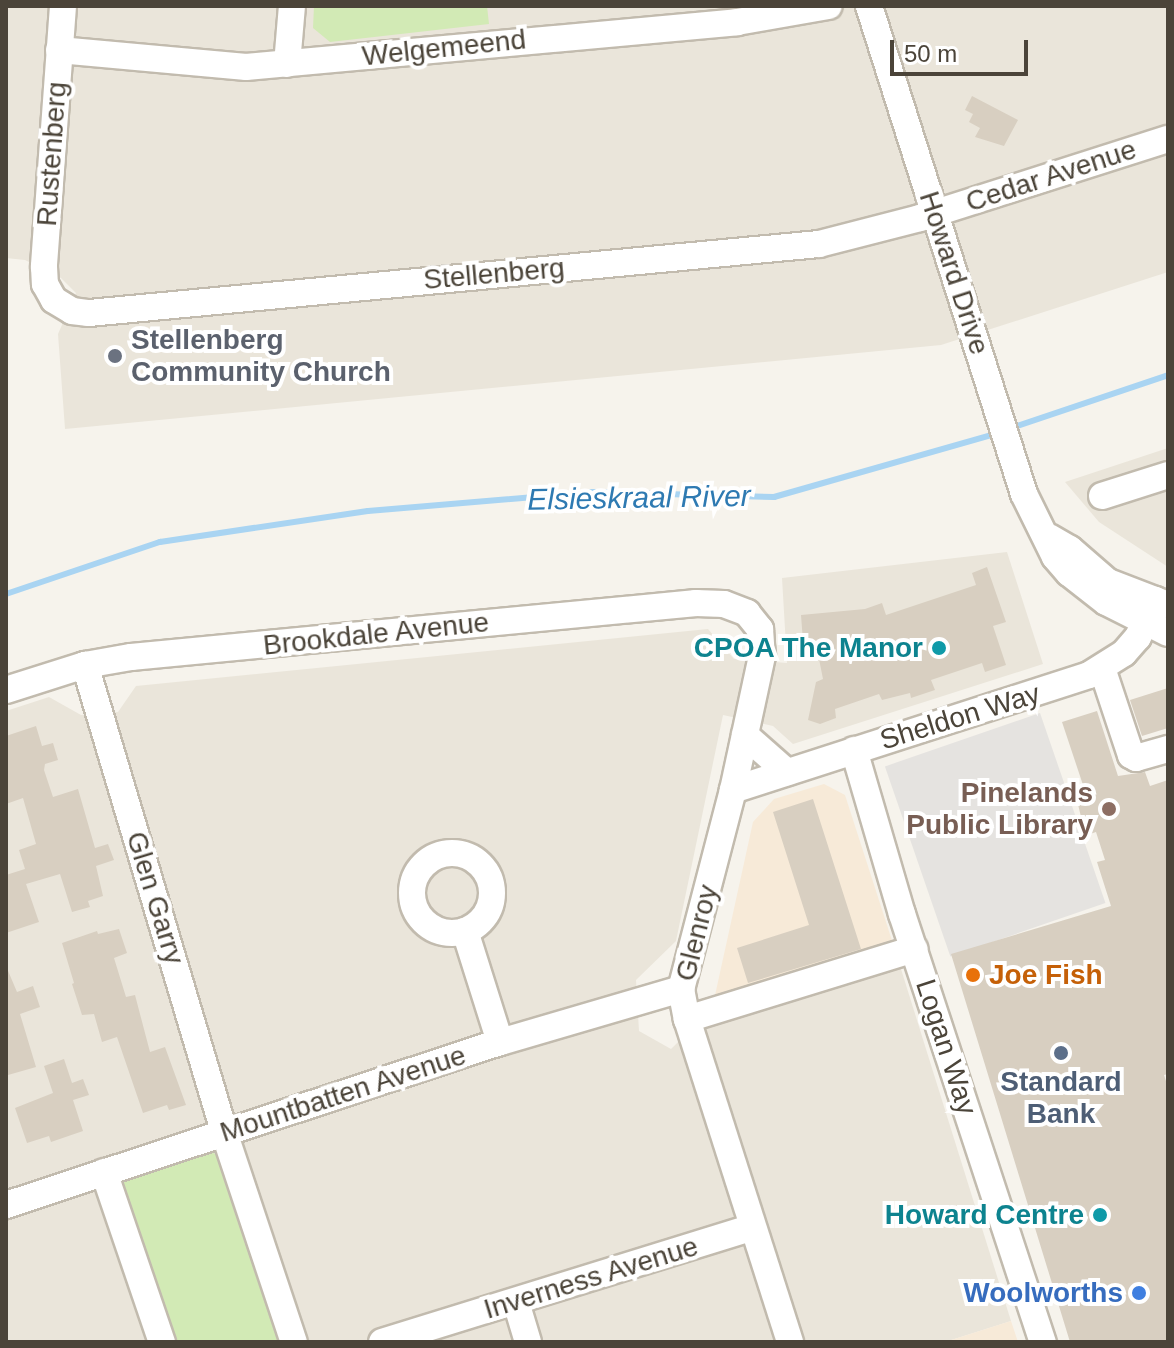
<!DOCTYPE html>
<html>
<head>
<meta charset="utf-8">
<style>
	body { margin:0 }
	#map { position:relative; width:1174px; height:1348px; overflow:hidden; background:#f6f3ec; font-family:Arial,sans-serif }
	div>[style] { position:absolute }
	.residential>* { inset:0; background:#eae5da }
	.commercial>* { inset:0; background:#f7ead8 }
	.green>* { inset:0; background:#d2eab5 }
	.parking>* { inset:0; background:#e5e3e0; transform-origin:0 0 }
	.stream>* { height:6px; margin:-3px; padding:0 3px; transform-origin:3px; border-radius:3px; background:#a9d4f2 }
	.building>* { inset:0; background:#d8cfc1 }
	.roads { filter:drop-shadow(2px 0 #c2bbae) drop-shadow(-2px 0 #c2bbae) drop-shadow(0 2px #c2bbae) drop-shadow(0 -2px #c2bbae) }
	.minor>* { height:26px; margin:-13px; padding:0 13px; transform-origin:13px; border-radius:13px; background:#fff }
	.minor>.ring { margin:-13px; padding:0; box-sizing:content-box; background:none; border:26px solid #fff; border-radius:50% }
	.dots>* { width:22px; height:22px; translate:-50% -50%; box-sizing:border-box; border:4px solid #fff; border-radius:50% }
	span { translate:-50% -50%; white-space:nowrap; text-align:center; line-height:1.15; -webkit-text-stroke:8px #fff; paint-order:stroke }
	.street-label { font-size:28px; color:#4b4439 }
	.worship-label { font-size:28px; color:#5b616d; font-weight:700 }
	.left { translate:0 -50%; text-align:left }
	.culture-label { font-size:28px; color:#0d838f; font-weight:700 }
	.right { translate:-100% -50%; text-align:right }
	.education-label { font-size:28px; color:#785e54; font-weight:700 }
	.food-label { font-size:28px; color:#c56008; font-weight:700 }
	.service-label { font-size:28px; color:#4e5e75; font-weight:700 }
	.shop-label { font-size:28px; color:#366cbe; font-weight:700 }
	.water-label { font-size:30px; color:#2e7ab2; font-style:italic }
	.frame { position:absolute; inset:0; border:8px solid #4b4439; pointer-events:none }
	.scale { position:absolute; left:890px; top:40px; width:138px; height:36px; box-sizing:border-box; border:4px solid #4b4439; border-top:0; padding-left:10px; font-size:24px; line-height:28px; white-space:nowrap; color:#4b4439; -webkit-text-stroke:6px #fff; paint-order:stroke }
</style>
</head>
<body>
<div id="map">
	<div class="residential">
		<div style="clip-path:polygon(6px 6px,1168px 6px,1168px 272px,941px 345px,65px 429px,58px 334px,76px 293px,61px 278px,25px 260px,6px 258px)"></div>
		<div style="clip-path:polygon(1168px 448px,1168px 567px,1099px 522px,1065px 482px)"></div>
		<div style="clip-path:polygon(1007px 552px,1043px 664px,793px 744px,773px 726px,723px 715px,676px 941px,636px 980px,639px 1031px,671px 1049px,712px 1009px,896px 953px,1011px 1321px,945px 1342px,6px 1342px,6px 711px,49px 697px,81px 715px,118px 712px,136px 686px,708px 629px,734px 659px,787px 663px,782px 578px)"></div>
	</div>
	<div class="commercial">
		<div style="clip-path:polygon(824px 784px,845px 795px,896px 953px,712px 1009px,753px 822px,774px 799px)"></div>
		<div style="clip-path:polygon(1011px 1321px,1018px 1342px,945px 1342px)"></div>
	</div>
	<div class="green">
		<div style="clip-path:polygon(314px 6px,487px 6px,489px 24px,330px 42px,313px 28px)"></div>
		<div style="clip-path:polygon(204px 1148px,226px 1160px,285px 1342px,167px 1342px,115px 1179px)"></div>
	</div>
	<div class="parking">
		<div style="left:1040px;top:713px;width:201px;height:164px;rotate:71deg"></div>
	</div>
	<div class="stream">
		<div style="left:1008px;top:429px;width:169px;rotate:-18.6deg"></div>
		<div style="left:6px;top:594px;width:163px;rotate:-18.7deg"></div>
		<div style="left:160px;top:542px;width:210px;rotate:-8.5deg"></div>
		<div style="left:368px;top:511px;width:226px;rotate:-4.8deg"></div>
		<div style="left:593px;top:492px;width:181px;rotate:1.6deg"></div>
		<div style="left:774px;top:497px;width:233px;rotate:-15.9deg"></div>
	</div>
	<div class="building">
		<div style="clip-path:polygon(972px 96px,1018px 120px,1004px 146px,975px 137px,980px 128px,969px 122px,973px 114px,965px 110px)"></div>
		<div style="clip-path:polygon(987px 567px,1006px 622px,993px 626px,1006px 665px,985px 672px,982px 663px,931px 680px,935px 690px,911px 698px,910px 693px,882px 700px,879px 694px,835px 709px,836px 718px,820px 724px,808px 720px,816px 682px,823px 679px,818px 654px,804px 655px,801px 615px,865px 609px,882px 603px,886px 615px,976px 585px,972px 573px)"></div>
		<div style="clip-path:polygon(1168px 688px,1168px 728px,1142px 736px,1130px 700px)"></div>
		<div style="clip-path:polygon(1097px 711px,1118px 776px,1145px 772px,1150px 786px,1168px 780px,1168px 1074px,1164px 1075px,1168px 1087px,1168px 1342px,1070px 1342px,951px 954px,1111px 906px,1097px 862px,1105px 860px,1096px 832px,1087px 835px,1082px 821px,1075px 792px,1082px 789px,1083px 785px,1062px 722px)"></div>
		<div style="clip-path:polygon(36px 726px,42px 746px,53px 743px,58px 760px,45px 764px,44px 770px,53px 797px,78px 789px,95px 848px,108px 844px,114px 860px,96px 866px,103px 896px,88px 901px,90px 907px,72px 912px,60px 874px,26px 884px,39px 922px,6px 933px,6px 875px,25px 869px,19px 850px,36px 844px,23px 798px,6px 804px,6px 736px)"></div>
		<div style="clip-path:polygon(813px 799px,861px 949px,748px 983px,737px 948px,809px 925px,773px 812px)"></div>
		<div style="clip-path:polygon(119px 929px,127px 953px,114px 958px,126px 997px,135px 995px,150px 1052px,165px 1047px,186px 1105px,169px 1110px,167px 1105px,143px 1113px,117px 1037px,102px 1042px,94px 1014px,82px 1015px,72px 984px,74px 983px,62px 943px,97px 931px,98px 934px)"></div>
		<div style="clip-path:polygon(6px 966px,17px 992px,33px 986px,40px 1007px,20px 1014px,36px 1067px,8px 1075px)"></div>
		<div style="clip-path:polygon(64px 1059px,72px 1083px,83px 1079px,89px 1095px,73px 1100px,83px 1131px,51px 1142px,49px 1136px,27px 1143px,15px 1108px,53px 1093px,44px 1066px)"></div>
	</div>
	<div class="roads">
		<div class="minor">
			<div style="left:63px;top:6px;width:262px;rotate:94.2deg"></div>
			<div style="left:44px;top:267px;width:17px;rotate:87deg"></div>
			<div style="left:45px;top:284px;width:18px;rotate:61deg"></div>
			<div style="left:54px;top:300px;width:21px;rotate:31deg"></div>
			<div style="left:72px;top:311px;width:17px;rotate:7deg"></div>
			<div style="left:89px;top:313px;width:733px;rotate:-5.4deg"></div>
			<div style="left:819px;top:244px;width:104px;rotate:-14.4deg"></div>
			<div style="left:920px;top:218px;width:260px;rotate:-17.7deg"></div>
			<div style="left:869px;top:6px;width:512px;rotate:72.38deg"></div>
			<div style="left:1024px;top:494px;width:70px;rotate:63.8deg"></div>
			<div style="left:1055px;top:557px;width:21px;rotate:49deg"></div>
			<div style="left:1069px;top:573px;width:47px;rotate:38.1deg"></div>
			<div style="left:1106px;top:602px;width:69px;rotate:26.6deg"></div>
			<div style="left:59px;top:50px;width:188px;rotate:5.2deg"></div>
			<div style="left:246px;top:67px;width:493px;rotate:-5.2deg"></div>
			<div style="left:737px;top:22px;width:93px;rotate:-9.9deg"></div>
			<div style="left:287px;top:64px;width:58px;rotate:-85.1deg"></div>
			<div style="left:1102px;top:496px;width:69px;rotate:-17.7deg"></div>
			<div style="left:1049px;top:537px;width:24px;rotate:30deg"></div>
			<div style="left:1070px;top:549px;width:50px;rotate:41deg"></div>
			<div style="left:1108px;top:582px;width:64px;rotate:21deg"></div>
			<div style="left:85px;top:665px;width:487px;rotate:73.4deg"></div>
			<div style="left:224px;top:1132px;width:221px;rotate:71.6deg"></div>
			<div style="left:1102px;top:668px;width:92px;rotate:71.6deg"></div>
			<div style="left:1131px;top:755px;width:6px;rotate:31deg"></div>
			<div style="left:1136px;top:758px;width:33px;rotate:-16deg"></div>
			<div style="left:6px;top:690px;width:83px;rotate:-17.6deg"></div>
			<div style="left:85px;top:665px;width:47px;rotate:-9.9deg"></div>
			<div style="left:131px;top:657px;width:568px;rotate:-5.46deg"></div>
			<div style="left:696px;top:603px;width:28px;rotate:2deg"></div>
			<div style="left:724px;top:604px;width:25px;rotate:21deg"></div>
			<div style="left:747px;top:613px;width:21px;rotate:51deg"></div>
			<div style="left:760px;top:629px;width:27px;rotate:86deg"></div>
			<div style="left:762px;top:656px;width:137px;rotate:102.2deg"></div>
			<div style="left:733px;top:790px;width:206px;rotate:104.6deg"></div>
			<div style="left:681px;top:989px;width:31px;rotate:79deg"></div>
			<div style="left:687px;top:1019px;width:339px;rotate:72.3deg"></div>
			<div style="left:745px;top:735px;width:56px;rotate:41.4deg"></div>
			<div style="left:854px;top:750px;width:171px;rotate:73.7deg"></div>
			<div style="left:902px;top:914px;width:451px;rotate:71.8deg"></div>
			<div style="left:733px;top:790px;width:374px;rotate:-17.9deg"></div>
			<div style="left:1089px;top:675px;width:41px;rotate:-32.2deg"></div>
			<div style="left:1124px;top:653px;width:21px;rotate:-49deg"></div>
			<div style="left:1138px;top:637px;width:41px;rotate:-65.3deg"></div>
			<div class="ring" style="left:412px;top:853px;width:54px;height:54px"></div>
			<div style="left:465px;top:931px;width:116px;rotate:72.5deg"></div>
			<div style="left:687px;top:1019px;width:238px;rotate:-17.1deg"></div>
			<div style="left:104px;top:1172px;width:180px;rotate:71.2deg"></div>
			<div style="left:6px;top:1205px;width:520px;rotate:-18.26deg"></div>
			<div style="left:500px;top:1042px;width:189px;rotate:-16.3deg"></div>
			<div style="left:516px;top:1302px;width:42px;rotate:73.3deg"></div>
			<div style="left:382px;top:1342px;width:388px;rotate:-17.2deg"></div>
		</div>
	</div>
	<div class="dots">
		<div style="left:115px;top:356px;background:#6b7280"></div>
		<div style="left:939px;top:648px;background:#0f9aa8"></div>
		<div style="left:1109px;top:809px;background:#8d6e63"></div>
		<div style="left:973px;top:975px;background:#e8710a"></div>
		<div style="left:1061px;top:1053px;background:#5c6f8a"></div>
		<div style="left:1100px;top:1215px;background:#0f9aa8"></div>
		<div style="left:1139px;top:1293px;background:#3f7fe0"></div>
	</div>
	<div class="street-label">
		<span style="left:444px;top:48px;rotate:-6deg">Welgemeend</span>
		<span style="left:52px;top:154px;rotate:-86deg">Rustenberg</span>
		<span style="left:1051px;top:176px;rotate:-18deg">Cedar Avenue</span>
		<span style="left:954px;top:273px;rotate:72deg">Howard Drive</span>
		<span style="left:494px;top:274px;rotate:-5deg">Stellenberg</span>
		<span style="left:376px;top:634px;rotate:-6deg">Brookdale Avenue</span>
		<span style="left:960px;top:717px;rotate:-17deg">Sheldon Way</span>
		<span style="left:155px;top:898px;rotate:73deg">Glen Garry</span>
		<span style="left:697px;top:933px;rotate:-76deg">Glenroy</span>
		<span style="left:946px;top:1047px;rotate:72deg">Logan Way</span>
		<span style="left:343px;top:1094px;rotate:-18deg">Mountbatten Avenue</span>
		<span style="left:591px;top:1278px;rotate:-17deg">Inverness Avenue</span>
	</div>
	<div class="worship-label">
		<span class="left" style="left:131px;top:356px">Stellenberg<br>Community Church</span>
	</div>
	<div class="culture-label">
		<span class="right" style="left:923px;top:648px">CPOA The Manor</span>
		<span class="right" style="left:1084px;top:1215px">Howard Centre</span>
	</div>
	<div class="education-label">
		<span class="right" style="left:1093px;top:809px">Pinelands<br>Public Library</span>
	</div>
	<div class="food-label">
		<span class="left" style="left:989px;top:975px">Joe Fish</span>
	</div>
	<div class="service-label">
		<span style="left:1061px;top:1098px">Standard<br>Bank</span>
	</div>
	<div class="shop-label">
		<span class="right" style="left:1123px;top:1293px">Woolworths</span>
	</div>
	<div class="water-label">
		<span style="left:639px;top:498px;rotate:-1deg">Elsieskraal River</span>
	</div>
	<div class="frame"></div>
	<div class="scale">50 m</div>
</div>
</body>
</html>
